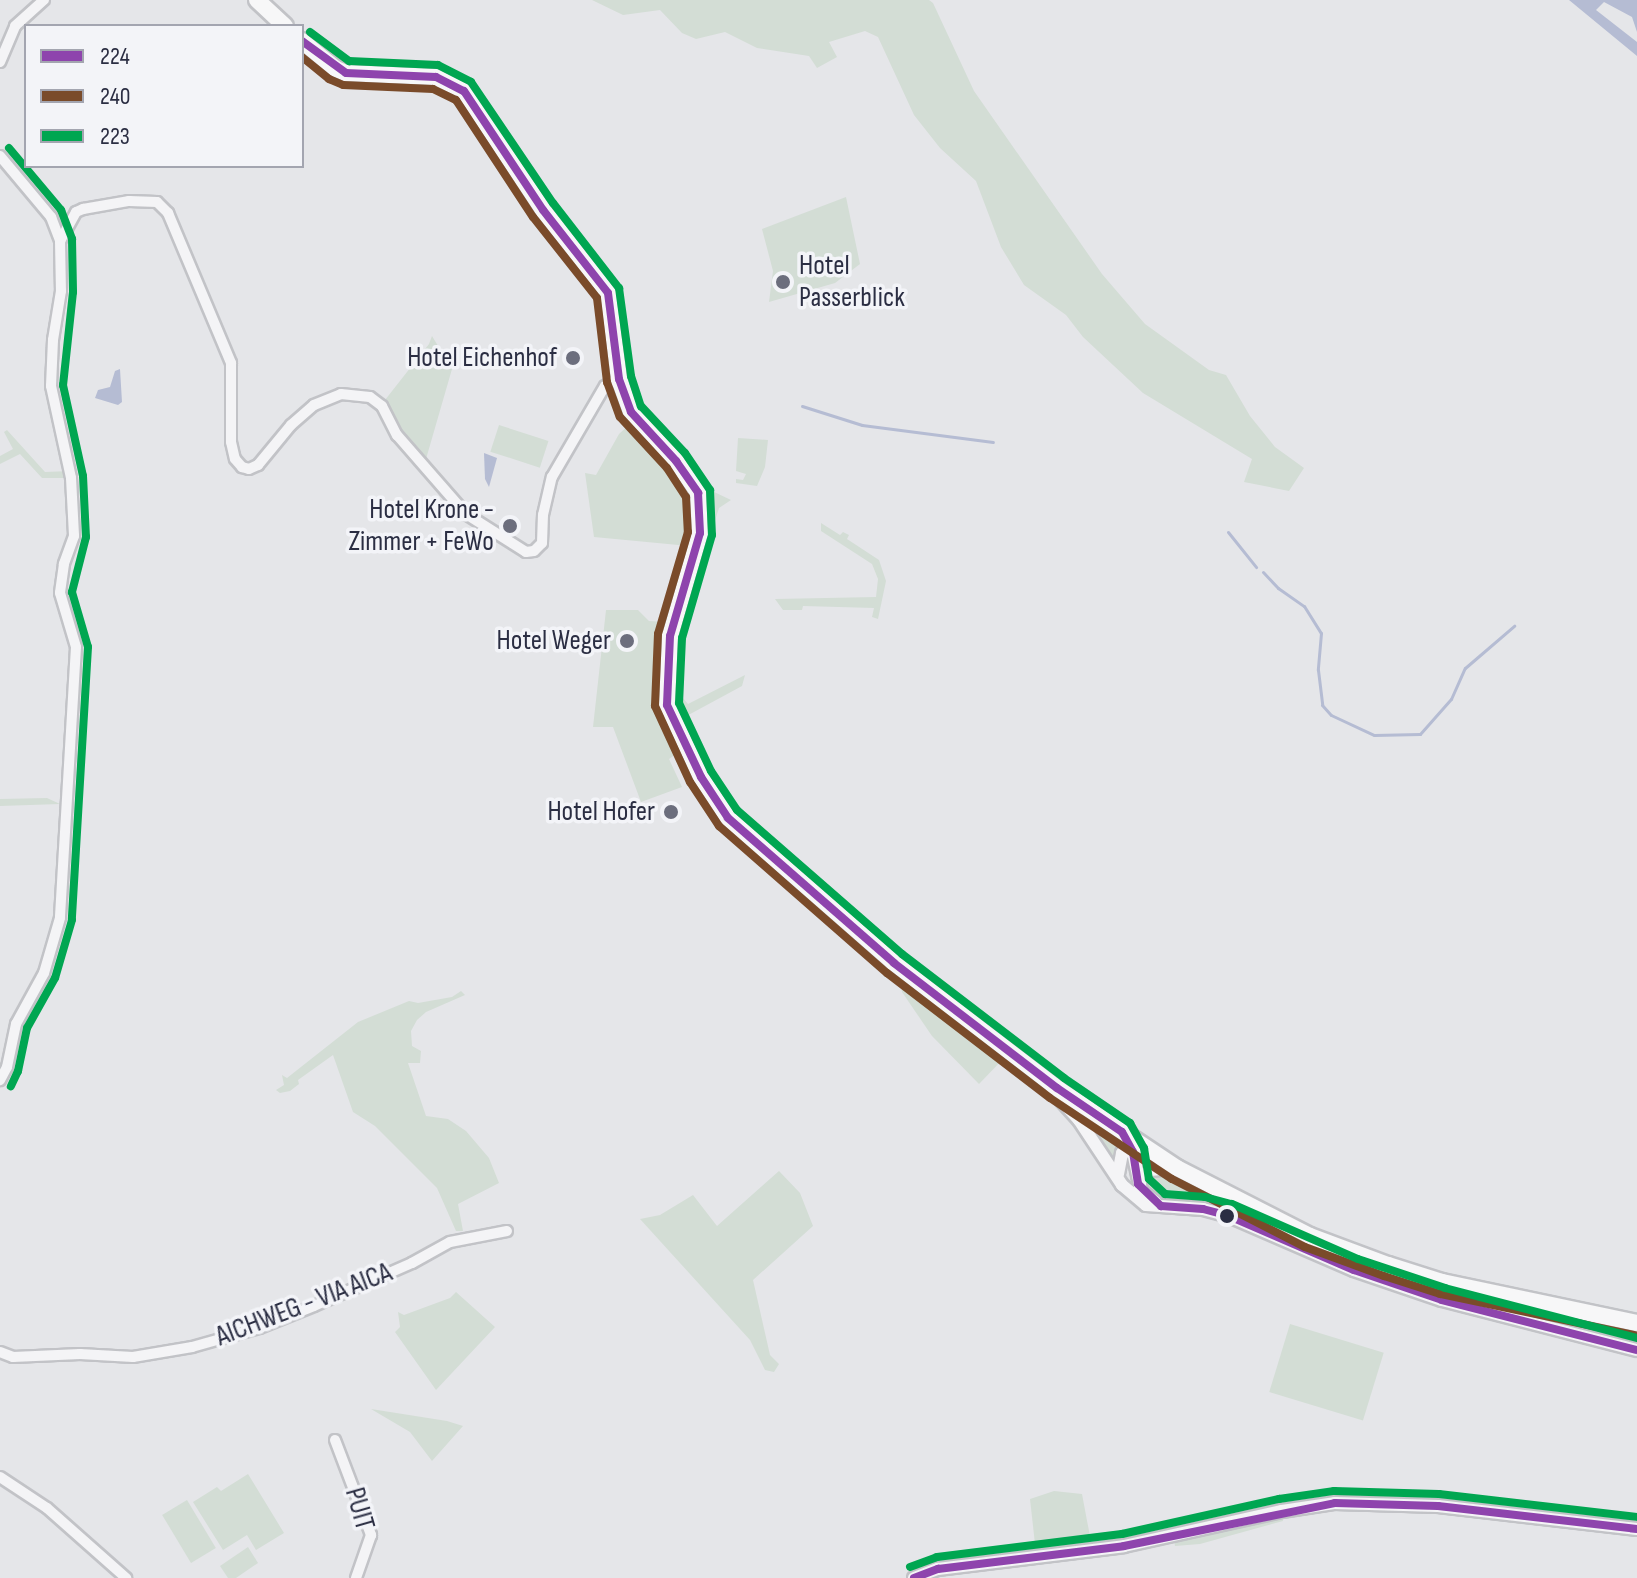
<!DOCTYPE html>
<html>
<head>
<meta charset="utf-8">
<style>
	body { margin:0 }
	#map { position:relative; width:1637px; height:1578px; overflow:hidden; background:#e5e6e9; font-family:"Sofia Sans Condensed",sans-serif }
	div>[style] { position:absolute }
	.green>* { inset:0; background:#d3ddd5; transform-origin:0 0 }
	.water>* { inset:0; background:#b5bcd3 }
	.stream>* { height:3px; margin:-1.5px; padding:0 1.5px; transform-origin:1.5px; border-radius:1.5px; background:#b5bcd3 }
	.roads { filter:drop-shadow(2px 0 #c2c3c7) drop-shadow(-2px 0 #c2c3c7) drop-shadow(0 2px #c2c3c7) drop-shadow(0 -2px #c2c3c7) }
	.minor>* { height:10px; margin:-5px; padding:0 5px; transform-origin:5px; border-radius:5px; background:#f4f4f6 }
	.tertiary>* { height:12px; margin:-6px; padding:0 6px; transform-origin:6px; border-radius:6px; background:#f4f4f6 }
	.primary>* { height:16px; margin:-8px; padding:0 8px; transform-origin:8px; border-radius:8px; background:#f7f7f8 }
	.bus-1>* { height:8px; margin:-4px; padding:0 4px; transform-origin:4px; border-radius:4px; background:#8e44ad }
	.bus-2>* { height:8px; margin:-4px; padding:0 4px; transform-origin:4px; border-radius:4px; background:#7a4b2a }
	.bus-3>* { height:8px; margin:-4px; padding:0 4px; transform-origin:4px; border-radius:4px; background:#00a651 }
	.dots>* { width:22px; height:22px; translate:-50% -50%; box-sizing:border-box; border:4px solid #f3f4f8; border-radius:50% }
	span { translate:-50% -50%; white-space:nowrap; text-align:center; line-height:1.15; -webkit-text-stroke:7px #f3f4f8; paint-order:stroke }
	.poi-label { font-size:28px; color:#2b2e43 }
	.left { translate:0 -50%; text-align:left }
	.right { translate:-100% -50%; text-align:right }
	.street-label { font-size:28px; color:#2b2e43 }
	.legend { position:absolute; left:24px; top:24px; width:280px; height:144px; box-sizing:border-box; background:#f3f4f8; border:2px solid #a3a5b0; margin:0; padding:10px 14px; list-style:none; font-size:24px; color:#2b2e43 }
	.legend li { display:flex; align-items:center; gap:16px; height:40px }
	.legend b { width:40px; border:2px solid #a3a5b0 }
</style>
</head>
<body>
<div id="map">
	<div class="green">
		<div style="clip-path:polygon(592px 0,929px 0,933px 3px,974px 91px,1102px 274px,1145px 324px,1209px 370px,1226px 375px,1250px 416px,1275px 447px,1304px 468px,1289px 491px,1244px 482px,1252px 459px,1143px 393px,1083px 337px,1066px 315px,1024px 285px,1001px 247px,976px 181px,940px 148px,914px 115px,878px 37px,865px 31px,829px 42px,837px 57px,817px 68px,809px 56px,757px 48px,725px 32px,696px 39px,682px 33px,660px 10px,623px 15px)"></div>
		<div style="clip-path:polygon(846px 197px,860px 264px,835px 283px,769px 302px,773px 271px,762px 229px)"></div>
		<div style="clip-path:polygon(432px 336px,452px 369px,426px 459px,402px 435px,385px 400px,429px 344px)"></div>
		<div style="clip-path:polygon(630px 424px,685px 483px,694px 524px,689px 546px,594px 537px,585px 473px,596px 475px,619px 434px)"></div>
		<div style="left:499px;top:425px;width:52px;height:28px;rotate:18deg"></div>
		<div style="clip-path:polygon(7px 430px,45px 472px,70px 471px,71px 478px,42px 478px,20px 454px,0 464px,0 456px,13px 449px,4px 432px)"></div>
		<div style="clip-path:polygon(738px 438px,768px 440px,765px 467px,757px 486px,736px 483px,736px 479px,743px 480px,746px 474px,736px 471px)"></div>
		<div style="clip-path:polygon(710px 490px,731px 500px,719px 508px,678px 637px,677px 691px,688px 704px,745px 675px,742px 686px,681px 719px,676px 711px,673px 685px,677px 628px,709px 525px,704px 493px)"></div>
		<div style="clip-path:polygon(821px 523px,840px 535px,843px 532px,849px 535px,847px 539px,879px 560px,886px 581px,878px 619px,872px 617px,874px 608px,803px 606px,802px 610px,783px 610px,775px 599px,876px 597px,878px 579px,872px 564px,821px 531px)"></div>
		<div style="clip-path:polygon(606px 610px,638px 610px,649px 621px,664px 622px,657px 678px,658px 708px,660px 718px,679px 752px,669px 759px,682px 787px,641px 802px,613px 727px,593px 727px)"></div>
		<div style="clip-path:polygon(47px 798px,60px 804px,0 806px,0 799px)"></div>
		<div style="clip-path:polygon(905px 981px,1005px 1057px,979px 1084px,932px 1036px,902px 992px,901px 986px)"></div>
		<div style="clip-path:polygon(461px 991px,465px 995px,426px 1012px,417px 1020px,411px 1031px,412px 1046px,421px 1051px,420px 1063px,408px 1063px,426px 1116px,448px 1119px,466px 1131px,489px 1158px,499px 1183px,458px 1204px,463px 1231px,456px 1231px,437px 1188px,375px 1126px,353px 1112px,333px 1055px,298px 1080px,299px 1084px,290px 1091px,280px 1093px,276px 1090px,284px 1085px,282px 1075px,287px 1078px,358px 1022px,409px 1001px,418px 1003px,452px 997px)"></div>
		<div style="clip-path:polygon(1097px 1129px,1121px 1145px,1112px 1158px,1094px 1134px)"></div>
		<div style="clip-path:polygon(779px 1171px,800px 1193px,813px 1226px,753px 1280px,770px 1355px,779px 1364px,774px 1372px,765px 1370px,750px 1340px,640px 1219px,660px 1215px,693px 1195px,717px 1226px)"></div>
		<div style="clip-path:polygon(1159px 1174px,1226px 1205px,1229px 1210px,1213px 1201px,1155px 1198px,1146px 1191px,1146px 1181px,1149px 1176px)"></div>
		<div style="clip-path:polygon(1427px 1287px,1637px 1331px,1637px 1346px,1471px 1303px)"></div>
		<div style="clip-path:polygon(456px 1292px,495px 1327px,436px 1390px,395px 1332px,400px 1327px,398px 1312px,404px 1315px,450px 1298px)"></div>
		<div style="left:1290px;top:1324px;width:98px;height:71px;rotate:17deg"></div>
		<div style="clip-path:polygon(371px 1409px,447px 1421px,463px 1426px,432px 1461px,410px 1432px)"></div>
		<div style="clip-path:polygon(248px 1474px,284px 1533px,256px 1550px,247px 1535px,223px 1550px,193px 1502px,217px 1487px,221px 1491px)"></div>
		<div style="clip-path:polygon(1054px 1491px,1082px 1494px,1092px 1547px,1036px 1553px,1030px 1499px)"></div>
		<div style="left:187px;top:1500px;width:56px;height:29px;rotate:59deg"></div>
		<div style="clip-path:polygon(1282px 1511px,1283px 1521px,1200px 1544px,1175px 1546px,1174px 1540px)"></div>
		<div style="clip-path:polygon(248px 1547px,258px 1563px,236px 1578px,228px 1578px,220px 1566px)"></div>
	</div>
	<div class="water">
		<div style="clip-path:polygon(1569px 0,1637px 0,1637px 32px,1632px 17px,1604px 2px,1596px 10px,1637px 42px,1637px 56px)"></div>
		<div style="clip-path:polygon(120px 369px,122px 402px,118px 405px,95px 398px,98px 390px,110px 387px,115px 371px)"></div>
		<div style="clip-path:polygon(484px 453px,497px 458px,489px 487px,485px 479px)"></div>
	</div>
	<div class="stream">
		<div style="left:802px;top:406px;width:63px;rotate:17.6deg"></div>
		<div style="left:862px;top:425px;width:132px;rotate:7.4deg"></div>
		<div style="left:1228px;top:532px;width:45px;rotate:51.3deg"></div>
		<div style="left:1263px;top:572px;width:22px;rotate:47deg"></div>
		<div style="left:1278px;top:588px;width:32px;rotate:35deg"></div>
		<div style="left:1304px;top:606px;width:32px;rotate:58deg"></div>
		<div style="left:1321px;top:633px;width:37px;rotate:95deg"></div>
		<div style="left:1318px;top:670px;width:35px;rotate:83deg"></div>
		<div style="left:1322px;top:705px;width:13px;rotate:48deg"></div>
		<div style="left:1331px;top:715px;width:47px;rotate:24.9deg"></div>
		<div style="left:1374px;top:735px;width:46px;rotate:-1.2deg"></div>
		<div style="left:1420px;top:734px;width:47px;rotate:-48.5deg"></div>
		<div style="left:1451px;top:699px;width:34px;rotate:-66deg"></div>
		<div style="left:1465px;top:668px;width:65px;rotate:-40.6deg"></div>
	</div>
	<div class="roads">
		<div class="minor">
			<div style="left:0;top:62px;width:39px;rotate:-67deg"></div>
			<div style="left:15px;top:26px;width:39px;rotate:-42deg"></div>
			<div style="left:0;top:156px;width:80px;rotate:50.1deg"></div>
			<div style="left:51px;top:217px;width:26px;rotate:69deg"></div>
			<div style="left:60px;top:241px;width:50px;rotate:88.9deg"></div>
			<div style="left:61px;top:291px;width:50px;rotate:99.3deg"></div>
			<div style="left:53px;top:340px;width:46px;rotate:92.5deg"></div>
			<div style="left:51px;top:386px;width:94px;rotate:77.7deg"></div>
			<div style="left:71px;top:478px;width:58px;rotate:87deg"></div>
			<div style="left:74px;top:536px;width:30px;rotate:110deg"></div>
			<div style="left:64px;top:564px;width:29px;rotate:98deg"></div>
			<div style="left:60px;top:593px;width:56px;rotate:73.5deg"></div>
			<div style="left:76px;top:647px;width:271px;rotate:93.4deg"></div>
			<div style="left:60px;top:918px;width:57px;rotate:106.2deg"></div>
			<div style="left:44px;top:973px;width:58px;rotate:118.8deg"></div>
			<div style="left:16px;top:1024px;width:44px;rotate:101.8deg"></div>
			<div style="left:7px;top:1067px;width:15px;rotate:118deg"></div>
			<div style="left:60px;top:241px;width:33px;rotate:-61deg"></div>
			<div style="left:76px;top:212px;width:8px;rotate:-23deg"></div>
			<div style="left:83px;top:209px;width:47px;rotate:-9.9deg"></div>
			<div style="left:129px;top:201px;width:28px;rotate:2deg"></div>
			<div style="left:157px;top:202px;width:16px;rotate:45deg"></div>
			<div style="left:168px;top:213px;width:163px;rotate:67.2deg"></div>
			<div style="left:231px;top:363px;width:79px;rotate:90deg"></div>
			<div style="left:231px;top:442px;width:17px;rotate:77deg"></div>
			<div style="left:235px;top:459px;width:11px;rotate:49deg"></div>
			<div style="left:242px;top:467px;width:7px;rotate:16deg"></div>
			<div style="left:249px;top:469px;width:10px;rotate:-24deg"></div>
			<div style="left:258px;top:465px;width:52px;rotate:-50.5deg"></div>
			<div style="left:291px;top:425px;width:30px;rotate:-41deg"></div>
			<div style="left:314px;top:405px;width:29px;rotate:-22deg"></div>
			<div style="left:341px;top:394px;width:29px;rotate:6deg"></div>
			<div style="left:370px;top:397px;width:15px;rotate:37deg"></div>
			<div style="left:382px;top:406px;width:33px;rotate:63deg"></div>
			<div style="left:397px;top:435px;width:105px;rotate:48.9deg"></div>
			<div style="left:466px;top:514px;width:71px;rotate:32.3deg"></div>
			<div style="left:526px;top:552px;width:8px;rotate:-7deg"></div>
			<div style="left:534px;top:551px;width:11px;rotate:-45deg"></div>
			<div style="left:542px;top:543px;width:28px;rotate:-88deg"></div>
			<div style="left:543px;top:515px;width:39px;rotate:-77deg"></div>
			<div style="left:552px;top:477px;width:105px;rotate:-59.8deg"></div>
			<div style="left:605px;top:386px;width:16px;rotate:-27deg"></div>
			<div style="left:0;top:1352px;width:14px;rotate:21deg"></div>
			<div style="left:13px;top:1357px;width:67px;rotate:-2.6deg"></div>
			<div style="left:80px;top:1354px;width:53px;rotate:3.2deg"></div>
			<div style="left:133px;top:1357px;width:60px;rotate:-9.6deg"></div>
			<div style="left:192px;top:1347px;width:70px;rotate:-15.8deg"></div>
			<div style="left:259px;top:1328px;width:59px;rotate:-21.8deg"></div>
			<div style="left:314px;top:1306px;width:107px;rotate:-23.7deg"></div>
			<div style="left:412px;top:1263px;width:43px;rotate:-28.9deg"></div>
			<div style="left:450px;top:1242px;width:58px;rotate:-10.9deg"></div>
			<div style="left:335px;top:1440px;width:102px;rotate:69.2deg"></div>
			<div style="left:371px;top:1535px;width:46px;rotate:109.2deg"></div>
			<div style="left:0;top:1477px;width:56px;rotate:33.4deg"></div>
			<div style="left:47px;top:1508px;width:106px;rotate:41.5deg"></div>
		</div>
		<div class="tertiary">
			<div style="left:1052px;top:1090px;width:40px;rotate:48deg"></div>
			<div style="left:1079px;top:1120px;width:78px;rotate:56.5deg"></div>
			<div style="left:1122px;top:1185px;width:31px;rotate:40deg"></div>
			<div style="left:1146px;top:1205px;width:57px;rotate:4deg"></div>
			<div style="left:1203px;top:1209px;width:27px;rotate:15deg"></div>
			<div style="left:1229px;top:1216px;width:136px;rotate:23.4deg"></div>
			<div style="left:1354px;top:1270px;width:93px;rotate:18.8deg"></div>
			<div style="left:1442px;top:1300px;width:201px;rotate:14.4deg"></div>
			<div style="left:1125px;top:1135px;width:19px;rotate:65deg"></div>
			<div style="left:1133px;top:1152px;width:40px;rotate:78deg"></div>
			<div style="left:1141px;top:1191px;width:18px;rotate:38deg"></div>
			<div style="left:1118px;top:1174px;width:21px;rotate:-79deg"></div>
			<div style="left:1122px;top:1153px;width:18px;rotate:-19deg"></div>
			<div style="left:1140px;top:1188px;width:7px;rotate:-90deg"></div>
			<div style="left:1140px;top:1181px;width:14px;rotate:-51deg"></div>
			<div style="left:1149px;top:1170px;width:27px;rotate:-4deg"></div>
			<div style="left:914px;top:1578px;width:26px;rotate:-21deg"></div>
			<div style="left:938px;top:1569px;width:187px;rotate:-7deg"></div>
			<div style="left:1124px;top:1546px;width:162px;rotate:-12.5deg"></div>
			<div style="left:1282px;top:1511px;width:54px;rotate:-8.6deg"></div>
			<div style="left:1335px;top:1503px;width:103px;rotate:1.7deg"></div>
			<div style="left:1438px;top:1506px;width:200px;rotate:6.6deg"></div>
		</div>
		<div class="primary">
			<div style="left:257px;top:0;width:38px;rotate:43deg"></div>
			<div style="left:302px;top:41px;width:44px;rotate:39.5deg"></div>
			<div style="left:336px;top:69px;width:11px;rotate:22deg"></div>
			<div style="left:346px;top:73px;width:90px;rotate:2.5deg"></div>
			<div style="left:436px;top:77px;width:31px;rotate:27deg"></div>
			<div style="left:464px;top:91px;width:143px;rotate:56.4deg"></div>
			<div style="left:543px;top:210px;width:105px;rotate:51.9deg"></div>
			<div style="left:608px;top:293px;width:87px;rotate:82.7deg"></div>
			<div style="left:619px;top:379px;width:35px;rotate:70deg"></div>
			<div style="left:631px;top:412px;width:67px;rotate:47.4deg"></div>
			<div style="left:676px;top:461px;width:39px;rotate:55deg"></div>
			<div style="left:698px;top:493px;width:40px;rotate:87.1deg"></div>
			<div style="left:700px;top:533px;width:107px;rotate:106.2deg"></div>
			<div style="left:670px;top:636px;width:69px;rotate:92.5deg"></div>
			<div style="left:667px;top:705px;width:80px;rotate:64.7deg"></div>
			<div style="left:701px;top:777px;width:49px;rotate:56.6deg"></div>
			<div style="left:728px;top:818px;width:220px;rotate:41.1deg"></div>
			<div style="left:894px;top:963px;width:205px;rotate:37.5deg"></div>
			<div style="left:1057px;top:1088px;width:144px;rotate:33.7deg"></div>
			<div style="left:1177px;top:1168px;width:149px;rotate:27.1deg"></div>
			<div style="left:1310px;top:1236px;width:83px;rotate:20.4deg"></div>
			<div style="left:1388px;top:1265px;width:57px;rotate:17.5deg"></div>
			<div style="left:1442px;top:1282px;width:199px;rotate:11.9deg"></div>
		</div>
	</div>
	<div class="bus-1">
		<div style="left:302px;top:41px;width:54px;rotate:36deg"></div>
		<div style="left:346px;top:73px;width:90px;rotate:2.5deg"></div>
		<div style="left:436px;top:77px;width:31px;rotate:27deg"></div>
		<div style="left:464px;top:91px;width:143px;rotate:56.4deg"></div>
		<div style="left:543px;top:210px;width:105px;rotate:51.9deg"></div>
		<div style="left:608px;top:293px;width:87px;rotate:82.7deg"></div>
		<div style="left:619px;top:379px;width:35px;rotate:70deg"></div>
		<div style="left:631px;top:412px;width:67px;rotate:47.4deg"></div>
		<div style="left:676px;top:461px;width:39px;rotate:55deg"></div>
		<div style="left:698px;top:493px;width:40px;rotate:87.1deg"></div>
		<div style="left:700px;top:533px;width:107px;rotate:106.2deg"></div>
		<div style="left:670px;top:636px;width:69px;rotate:92.5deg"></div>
		<div style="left:667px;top:705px;width:80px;rotate:64.7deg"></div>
		<div style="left:701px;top:777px;width:49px;rotate:56.6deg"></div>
		<div style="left:728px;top:818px;width:220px;rotate:41.1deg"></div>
		<div style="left:894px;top:963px;width:205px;rotate:37.5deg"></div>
		<div style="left:1057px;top:1088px;width:78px;rotate:34.1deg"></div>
		<div style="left:1122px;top:1132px;width:23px;rotate:61deg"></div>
		<div style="left:1133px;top:1152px;width:32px;rotate:81deg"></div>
		<div style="left:1138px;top:1184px;width:32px;rotate:44deg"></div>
		<div style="left:1161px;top:1206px;width:42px;rotate:4.1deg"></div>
		<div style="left:1203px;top:1209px;width:27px;rotate:15deg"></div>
		<div style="left:1229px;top:1216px;width:136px;rotate:23.4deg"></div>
		<div style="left:1354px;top:1270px;width:93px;rotate:18.8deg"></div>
		<div style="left:1442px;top:1300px;width:201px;rotate:14.4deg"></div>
		<div style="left:914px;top:1578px;width:26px;rotate:-21deg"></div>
		<div style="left:938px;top:1569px;width:187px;rotate:-7deg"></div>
		<div style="left:1124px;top:1546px;width:215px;rotate:-11.5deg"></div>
		<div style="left:1335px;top:1503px;width:103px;rotate:1.7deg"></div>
		<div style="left:1438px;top:1506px;width:200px;rotate:6.6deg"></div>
	</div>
	<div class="bus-2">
		<div style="left:302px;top:57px;width:35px;rotate:39deg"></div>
		<div style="left:329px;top:79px;width:15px;rotate:23deg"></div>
		<div style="left:343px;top:85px;width:90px;rotate:2.5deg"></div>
		<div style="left:433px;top:89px;width:25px;rotate:26deg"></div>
		<div style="left:456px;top:100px;width:140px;rotate:56.7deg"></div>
		<div style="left:533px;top:217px;width:103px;rotate:51.7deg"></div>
		<div style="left:597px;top:298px;width:85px;rotate:83.2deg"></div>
		<div style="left:607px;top:382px;width:37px;rotate:70deg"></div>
		<div style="left:620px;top:417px;width:69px;rotate:47.3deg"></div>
		<div style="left:667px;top:468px;width:35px;rotate:57deg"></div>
		<div style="left:686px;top:497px;width:35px;rotate:87deg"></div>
		<div style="left:688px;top:532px;width:106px;rotate:106.4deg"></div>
		<div style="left:658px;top:634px;width:72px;rotate:92.4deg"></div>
		<div style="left:655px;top:706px;width:84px;rotate:65.3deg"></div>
		<div style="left:690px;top:782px;width:53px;rotate:56.6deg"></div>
		<div style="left:719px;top:826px;width:223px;rotate:41.2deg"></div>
		<div style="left:887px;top:973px;width:205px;rotate:37.5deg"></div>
		<div style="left:1050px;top:1098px;width:146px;rotate:33.6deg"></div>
		<div style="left:1172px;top:1179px;width:149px;rotate:27.1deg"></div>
		<div style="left:1305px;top:1247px;width:84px;rotate:20.2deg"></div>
		<div style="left:1384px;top:1276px;width:59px;rotate:17.8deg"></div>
		<div style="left:1440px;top:1294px;width:199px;rotate:11.9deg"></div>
	</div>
	<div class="bus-3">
		<div style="left:310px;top:32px;width:49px;rotate:36.6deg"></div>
		<div style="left:349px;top:61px;width:89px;rotate:2.6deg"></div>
		<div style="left:438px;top:65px;width:37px;rotate:27deg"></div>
		<div style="left:471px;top:82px;width:146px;rotate:55.9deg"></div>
		<div style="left:553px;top:203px;width:108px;rotate:52.2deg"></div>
		<div style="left:619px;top:288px;width:89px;rotate:82.2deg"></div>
		<div style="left:631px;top:376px;width:32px;rotate:72deg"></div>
		<div style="left:641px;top:406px;width:64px;rotate:46.9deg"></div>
		<div style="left:685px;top:453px;width:45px;rotate:56deg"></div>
		<div style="left:710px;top:490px;width:45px;rotate:87.5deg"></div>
		<div style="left:712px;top:535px;width:107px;rotate:106.2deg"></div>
		<div style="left:682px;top:638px;width:65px;rotate:92.6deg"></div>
		<div style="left:679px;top:703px;width:75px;rotate:64.8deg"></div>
		<div style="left:711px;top:771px;width:47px;rotate:56.3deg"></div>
		<div style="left:737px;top:810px;width:219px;rotate:41.1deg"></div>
		<div style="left:902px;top:954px;width:204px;rotate:37.4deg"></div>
		<div style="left:1064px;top:1078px;width:80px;rotate:34.3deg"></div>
		<div style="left:1130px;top:1123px;width:29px;rotate:61deg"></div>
		<div style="left:1144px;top:1148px;width:31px;rotate:81deg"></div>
		<div style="left:1149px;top:1179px;width:22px;rotate:43deg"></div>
		<div style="left:1165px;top:1194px;width:40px;rotate:4.3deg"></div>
		<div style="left:1205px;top:1197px;width:28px;rotate:15deg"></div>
		<div style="left:1232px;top:1204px;width:137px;rotate:23.6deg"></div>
		<div style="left:1358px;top:1259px;width:92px;rotate:18.4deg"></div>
		<div style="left:1445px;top:1288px;width:198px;rotate:14.6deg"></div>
		<div style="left:9px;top:148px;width:81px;rotate:50deg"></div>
		<div style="left:61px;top:210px;width:31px;rotate:69deg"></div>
		<div style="left:72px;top:239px;width:53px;rotate:88.9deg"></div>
		<div style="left:73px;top:292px;width:94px;rotate:96.1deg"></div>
		<div style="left:63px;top:385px;width:93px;rotate:77.6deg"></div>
		<div style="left:83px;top:476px;width:61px;rotate:87.2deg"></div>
		<div style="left:86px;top:537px;width:57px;rotate:104.3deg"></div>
		<div style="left:72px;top:592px;width:57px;rotate:73.8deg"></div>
		<div style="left:88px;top:647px;width:273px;rotate:93.4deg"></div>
		<div style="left:72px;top:920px;width:60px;rotate:106.3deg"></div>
		<div style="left:55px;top:978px;width:57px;rotate:119.2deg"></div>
		<div style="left:27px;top:1028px;width:44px;rotate:101.8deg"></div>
		<div style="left:18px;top:1071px;width:17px;rotate:115deg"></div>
		<div style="left:910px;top:1567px;width:29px;rotate:-20deg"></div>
		<div style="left:937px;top:1557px;width:186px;rotate:-7.1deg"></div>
		<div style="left:1122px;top:1534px;width:161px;rotate:-12.6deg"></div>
		<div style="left:1279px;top:1499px;width:56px;rotate:-8.3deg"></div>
		<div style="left:1334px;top:1491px;width:105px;rotate:1.6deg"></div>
		<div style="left:1439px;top:1494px;width:199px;rotate:6.6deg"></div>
	</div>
	<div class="dots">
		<div style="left:783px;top:282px;background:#6c6e7d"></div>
		<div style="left:573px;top:358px;background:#6c6e7d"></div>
		<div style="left:510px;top:526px;background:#6c6e7d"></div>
		<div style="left:627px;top:641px;background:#6c6e7d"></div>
		<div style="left:671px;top:812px;background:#6c6e7d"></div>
		<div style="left:1227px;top:1216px;background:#2b2e43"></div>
	</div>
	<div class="poi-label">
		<span class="left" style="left:799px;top:282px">Hotel<br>Passerblick</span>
		<span class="right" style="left:557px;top:358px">Hotel Eichenhof</span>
		<span class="right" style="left:494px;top:526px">Hotel Krone -<br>Zimmer + FeWo</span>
		<span class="right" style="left:611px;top:641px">Hotel Weger</span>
		<span class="right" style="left:655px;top:812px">Hotel Hofer</span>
	</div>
	<div class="street-label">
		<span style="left:304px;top:1305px;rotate:-21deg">AICHWEG - VIA AICA</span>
		<span style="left:359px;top:1509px;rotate:74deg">PUIT</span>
	</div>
	<ul class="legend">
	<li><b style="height:10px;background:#8e44ad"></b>224</li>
	<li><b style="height:10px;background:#7a4b2a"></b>240</li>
	<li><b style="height:10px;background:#00a651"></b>223</li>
	</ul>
</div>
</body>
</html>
